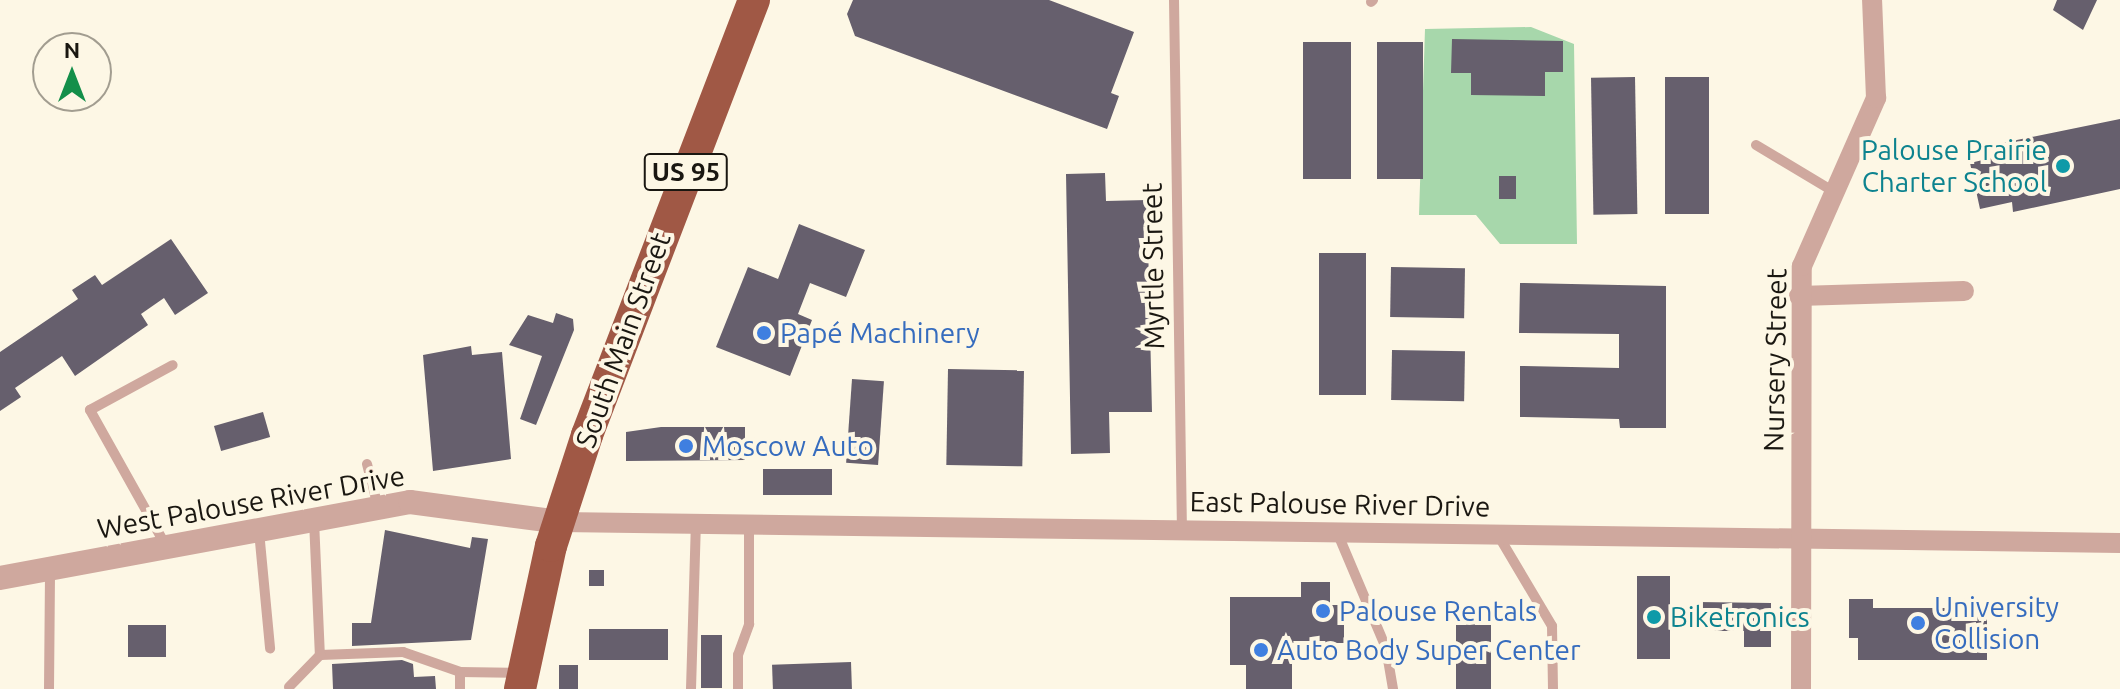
<!DOCTYPE html>
<html>
<head>
<meta charset="utf-8">
<style>
	body { margin:0 }
	#map { position:relative; width:2120px; height:689px; overflow:hidden; background:#fdf7e5; font-family:Ubuntu,sans-serif }
	div>[style] { position:absolute }
	.green>* { inset:0; background:#a7d7ab }
	.building>* { inset:0; background:#665f6d; transform-origin:0 0 }
	.service>* { height:10px; margin:-5px; padding:0 5px; transform-origin:5px; border-radius:5px; background:#cfa89e }
	.minor>* { height:20px; margin:-10px; padding:0 10px; transform-origin:10px; border-radius:10px; background:#cfa89e }
	.tertiary>* { height:24px; margin:-12px; padding:0 12px; transform-origin:12px; border-radius:12px; background:#cfa89e }
	.trunk>* { height:32px; margin:-16px; padding:0 16px; transform-origin:16px; border-radius:16px; background:#a05845 }
	.dots>* { width:22px; height:22px; translate:-50% -50%; box-sizing:border-box; border:4px solid #fdf7e5; border-radius:50% }
	span { translate:-50% -50%; white-space:nowrap; text-align:center; line-height:1.15; -webkit-text-stroke:8px #fdf7e5; paint-order:stroke }
	.shield-label span { padding:2px 6px; background:#fdf7e5; border:2px solid; border-radius:6px; -webkit-text-stroke-width:0 }
	.shield-label { font-size:26px; color:#1a1711; font-weight:700 }
	.culture-label { font-size:28px; color:#0d838f }
	.right { translate:-100% -50%; text-align:right }
	.left { translate:0 -50%; text-align:left }
	.street-label { font-size:28px; color:#1a1711 }
	.shop-label { font-size:28px; color:#366cbe }
	.north { position:absolute; left:32px; top:32px; width:80px; height:80px; box-sizing:border-box; background:#fdf7e5; border:2px solid #a29d90; border-radius:50%; rotate:0deg; font-size:22px; font-weight:700; line-height:32px; text-align:center; color:#1a1711 }
	.north::after { content:''; display:block; margin:auto; width:28px; height:36px; background:#148f4a; clip-path:polygon(50% 0,100% 100%,50% 72%,0 100%) }
</style>
</head>
<body>
<div id="map">
	<div class="green">
		<div style="clip-path:polygon(1531px 27px,1574px 44px,1577px 244px,1500px 244px,1476px 215px,1419px 215px,1425px 29px)"></div>
	</div>
	<div class="building">
		<div style="clip-path:polygon(853px 0,1049px 0,1134px 32px,1111px 93px,1119px 96px,1107px 129px,855px 36px,847px 14px)"></div>
		<div style="clip-path:polygon(2057px 0,2097px 0,2083px 30px,2053px 10px)"></div>
		<div style="clip-path:polygon(1452px 39px,1563px 41px,1563px 72px,1545px 72px,1545px 96px,1471px 95px,1471px 73px,1451px 73px)"></div>
		<div style="left:1303px;top:42px;width:48px;height:137px"></div>
		<div style="left:1377px;top:42px;width:46px;height:137px"></div>
		<div style="left:1635px;top:77px;width:137px;height:44px;rotate:89deg"></div>
		<div style="left:1665px;top:77px;width:44px;height:137px"></div>
		<div style="clip-path:polygon(2120px 119px,2120px 189px,2013px 212px,2012px 202px,1980px 209px,1970px 163px,2004px 155px,2002px 143px)"></div>
		<div style="clip-path:polygon(1105px 173px,1106px 201px,1147px 200px,1152px 412px,1109px 412px,1110px 453px,1071px 454px,1066px 174px)"></div>
		<div style="left:1499px;top:176px;width:17px;height:23px"></div>
		<div style="clip-path:polygon(799px 224px,865px 250px,846px 297px,810px 283px,798px 314px,812px 320px,790px 376px,716px 347px,748px 267px,778px 279px)"></div>
		<div style="clip-path:polygon(171px 239px,208px 293px,175px 315px,164px 298px,141px 314px,148px 325px,75px 376px,62px 356px,15px 388px,21px 397px,0 411px,0 352px,78px 299px,72px 290px,95px 275px,102px 285px)"></div>
		<div style="left:1319px;top:253px;width:47px;height:142px"></div>
		<div style="left:1391px;top:267px;width:74px;height:50px;rotate:1deg"></div>
		<div style="clip-path:polygon(1520px 283px,1666px 286px,1666px 428px,1620px 428px,1619px 419px,1520px 417px,1520px 366px,1619px 368px,1619px 334px,1519px 333px)"></div>
		<div style="clip-path:polygon(556px 313px,573px 319px,574px 330px,536px 425px,520px 419px,542px 356px,509px 345px,528px 315px,553px 323px)"></div>
		<div style="clip-path:polygon(471px 346px,472px 355px,502px 352px,511px 459px,433px 471px,423px 355px)"></div>
		<div style="left:1392px;top:350px;width:73px;height:50px;rotate:1deg"></div>
		<div style="left:948px;top:369px;width:76px;height:96px;rotate:1deg"></div>
		<div style="left:852px;top:379px;width:32px;height:84px;rotate:4deg"></div>
		<div style="left:263px;top:412px;width:26px;height:51px;rotate:74deg"></div>
		<div style="clip-path:polygon(661px 427px,745px 427px,745px 460px,626px 461px,626px 432px)"></div>
		<div style="left:832px;top:469px;width:26px;height:69px;rotate:90deg"></div>
		<div style="clip-path:polygon(385px 530px,470px 548px,472px 537px,488px 539px,471px 640px,352px 646px,352px 623px,371px 623px)"></div>
		<div style="left:589px;top:570px;width:15px;height:16px"></div>
		<div style="left:1637px;top:576px;width:33px;height:83px"></div>
		<div style="clip-path:polygon(1301px 582px,1330px 582px,1330px 605px,1344px 605px,1344px 643px,1292px 643px,1292px 689px,1246px 689px,1246px 665px,1230px 665px,1230px 597px,1301px 597px)"></div>
		<div style="clip-path:polygon(1849px 599px,1873px 599px,1873px 608px,1987px 608px,1987px 660px,1858px 660px,1858px 638px,1849px 638px)"></div>
		<div style="clip-path:polygon(1698px 602px,1771px 603px,1771px 647px,1744px 647px,1744px 631px,1698px 631px)"></div>
		<div style="left:1456px;top:620px;width:35px;height:69px"></div>
		<div style="left:128px;top:625px;width:38px;height:32px"></div>
		<div style="left:589px;top:629px;width:79px;height:31px"></div>
		<div style="left:701px;top:635px;width:21px;height:53px"></div>
		<div style="clip-path:polygon(402px 660px,413px 664px,414px 677px,435px 676px,436px 689px,333px 689px,332px 664px)"></div>
		<div style="left:851px;top:662px;width:27px;height:79px;rotate:88deg"></div>
		<div style="left:559px;top:665px;width:19px;height:24px"></div>
	</div>
	<div class="service">
		<div style="left:1174px;top:0;width:530px;rotate:89.14deg"></div>
		<div style="left:1371px;top:2px;width:3px;rotate:-45deg"></div>
		<div style="left:1756px;top:145px;width:90px;rotate:30.9deg"></div>
		<div style="left:367px;top:464px;width:44px;rotate:75.7deg"></div>
		<div style="left:314px;top:520px;width:135px;rotate:87.5deg"></div>
		<div style="left:320px;top:655px;width:83px;rotate:-2.1deg"></div>
		<div style="left:403px;top:652px;width:60px;rotate:19.3deg"></div>
		<div style="left:259px;top:531px;width:118px;rotate:84.6deg"></div>
		<div style="left:1337px;top:532px;width:126px;rotate:67.1deg"></div>
		<div style="left:1386px;top:648px;width:42px;rotate:80.3deg"></div>
		<div style="left:1498px;top:535px;width:106px;rotate:59.3deg"></div>
		<div style="left:1552px;top:626px;width:63px;rotate:89.1deg"></div>
		<div style="left:166px;top:546px;width:156px;rotate:-119.2deg"></div>
		<div style="left:90px;top:410px;width:94px;rotate:-28.5deg"></div>
		<div style="left:289px;top:687px;width:45px;rotate:-45.9deg"></div>
		<div style="left:49px;top:689px;width:118px;rotate:-89.5deg"></div>
		<div style="left:460px;top:689px;width:17px;rotate:-90deg"></div>
		<div style="left:460px;top:672px;width:61px;rotate:0.9deg"></div>
		<div style="left:691px;top:689px;width:164px;rotate:-88.3deg"></div>
		<div style="left:738px;top:689px;width:34px;rotate:-90deg"></div>
		<div style="left:738px;top:655px;width:33px;rotate:-70deg"></div>
		<div style="left:749px;top:624px;width:98px;rotate:-90deg"></div>
	</div>
	<div class="minor">
		<div style="left:1799px;top:296px;width:165px;rotate:-1.7deg"></div>
		<div style="left:560px;top:522px;width:1560px;rotate:0.77deg"></div>
		<div style="left:1801px;top:689px;width:423px;rotate:-89.9deg"></div>
		<div style="left:1802px;top:266px;width:184px;rotate:-66.2deg"></div>
		<div style="left:1876px;top:98px;width:98px;rotate:-92.3deg"></div>
	</div>
	<div class="tertiary">
		<div style="left:0;top:578px;width:417px;rotate:-10.5deg"></div>
		<div style="left:410px;top:502px;width:151px;rotate:7.6deg"></div>
	</div>
	<div class="trunk">
		<div style="left:520px;top:689px;width:146px;rotate:-77.8deg"></div>
		<div style="left:551px;top:546px;width:117px;rotate:-72deg"></div>
		<div style="left:587px;top:435px;width:466px;rotate:-69deg"></div>
	</div>
	<div class="dots">
		<div style="left:2063px;top:166px;background:#0f9aa8"></div>
		<div style="left:764px;top:333px;background:#3f7fe0"></div>
		<div style="left:686px;top:446px;background:#3f7fe0"></div>
		<div style="left:1323px;top:611px;background:#3f7fe0"></div>
		<div style="left:1654px;top:617px;background:#0f9aa8"></div>
		<div style="left:1918px;top:623px;background:#3f7fe0"></div>
		<div style="left:1261px;top:650px;background:#3f7fe0"></div>
	</div>
	<div class="shield-label">
		<span style="left:686px;top:172px">US 95</span>
	</div>
	<div class="culture-label">
		<span class="right" style="left:2047px;top:166px">Palouse Prairie<br>Charter School</span>
		<span class="left" style="left:1670px;top:617px">Biketronics</span>
	</div>
	<div class="street-label">
		<span style="left:1153px;top:266px;rotate:-91deg">Myrtle Street</span>
		<span style="left:623px;top:340px;rotate:-70deg">South Main Street</span>
		<span style="left:1775px;top:360px;rotate:-89deg">Nursery Street</span>
		<span style="left:251px;top:502px;rotate:-10deg">West Palouse River Drive</span>
		<span style="left:1340px;top:504px;rotate:1deg">East Palouse River Drive</span>
	</div>
	<div class="shop-label">
		<span class="left" style="left:780px;top:333px">Papé Machinery</span>
		<span class="left" style="left:702px;top:446px">Moscow Auto</span>
		<span class="left" style="left:1934px;top:623px">University<br>Collision</span>
		<span class="left" style="left:1339px;top:611px">Palouse Rentals</span>
		<span class="left" style="left:1277px;top:650px">Auto Body Super Center</span>
	</div>
	<div class="north">N</div>
</div>
</body>
</html>
